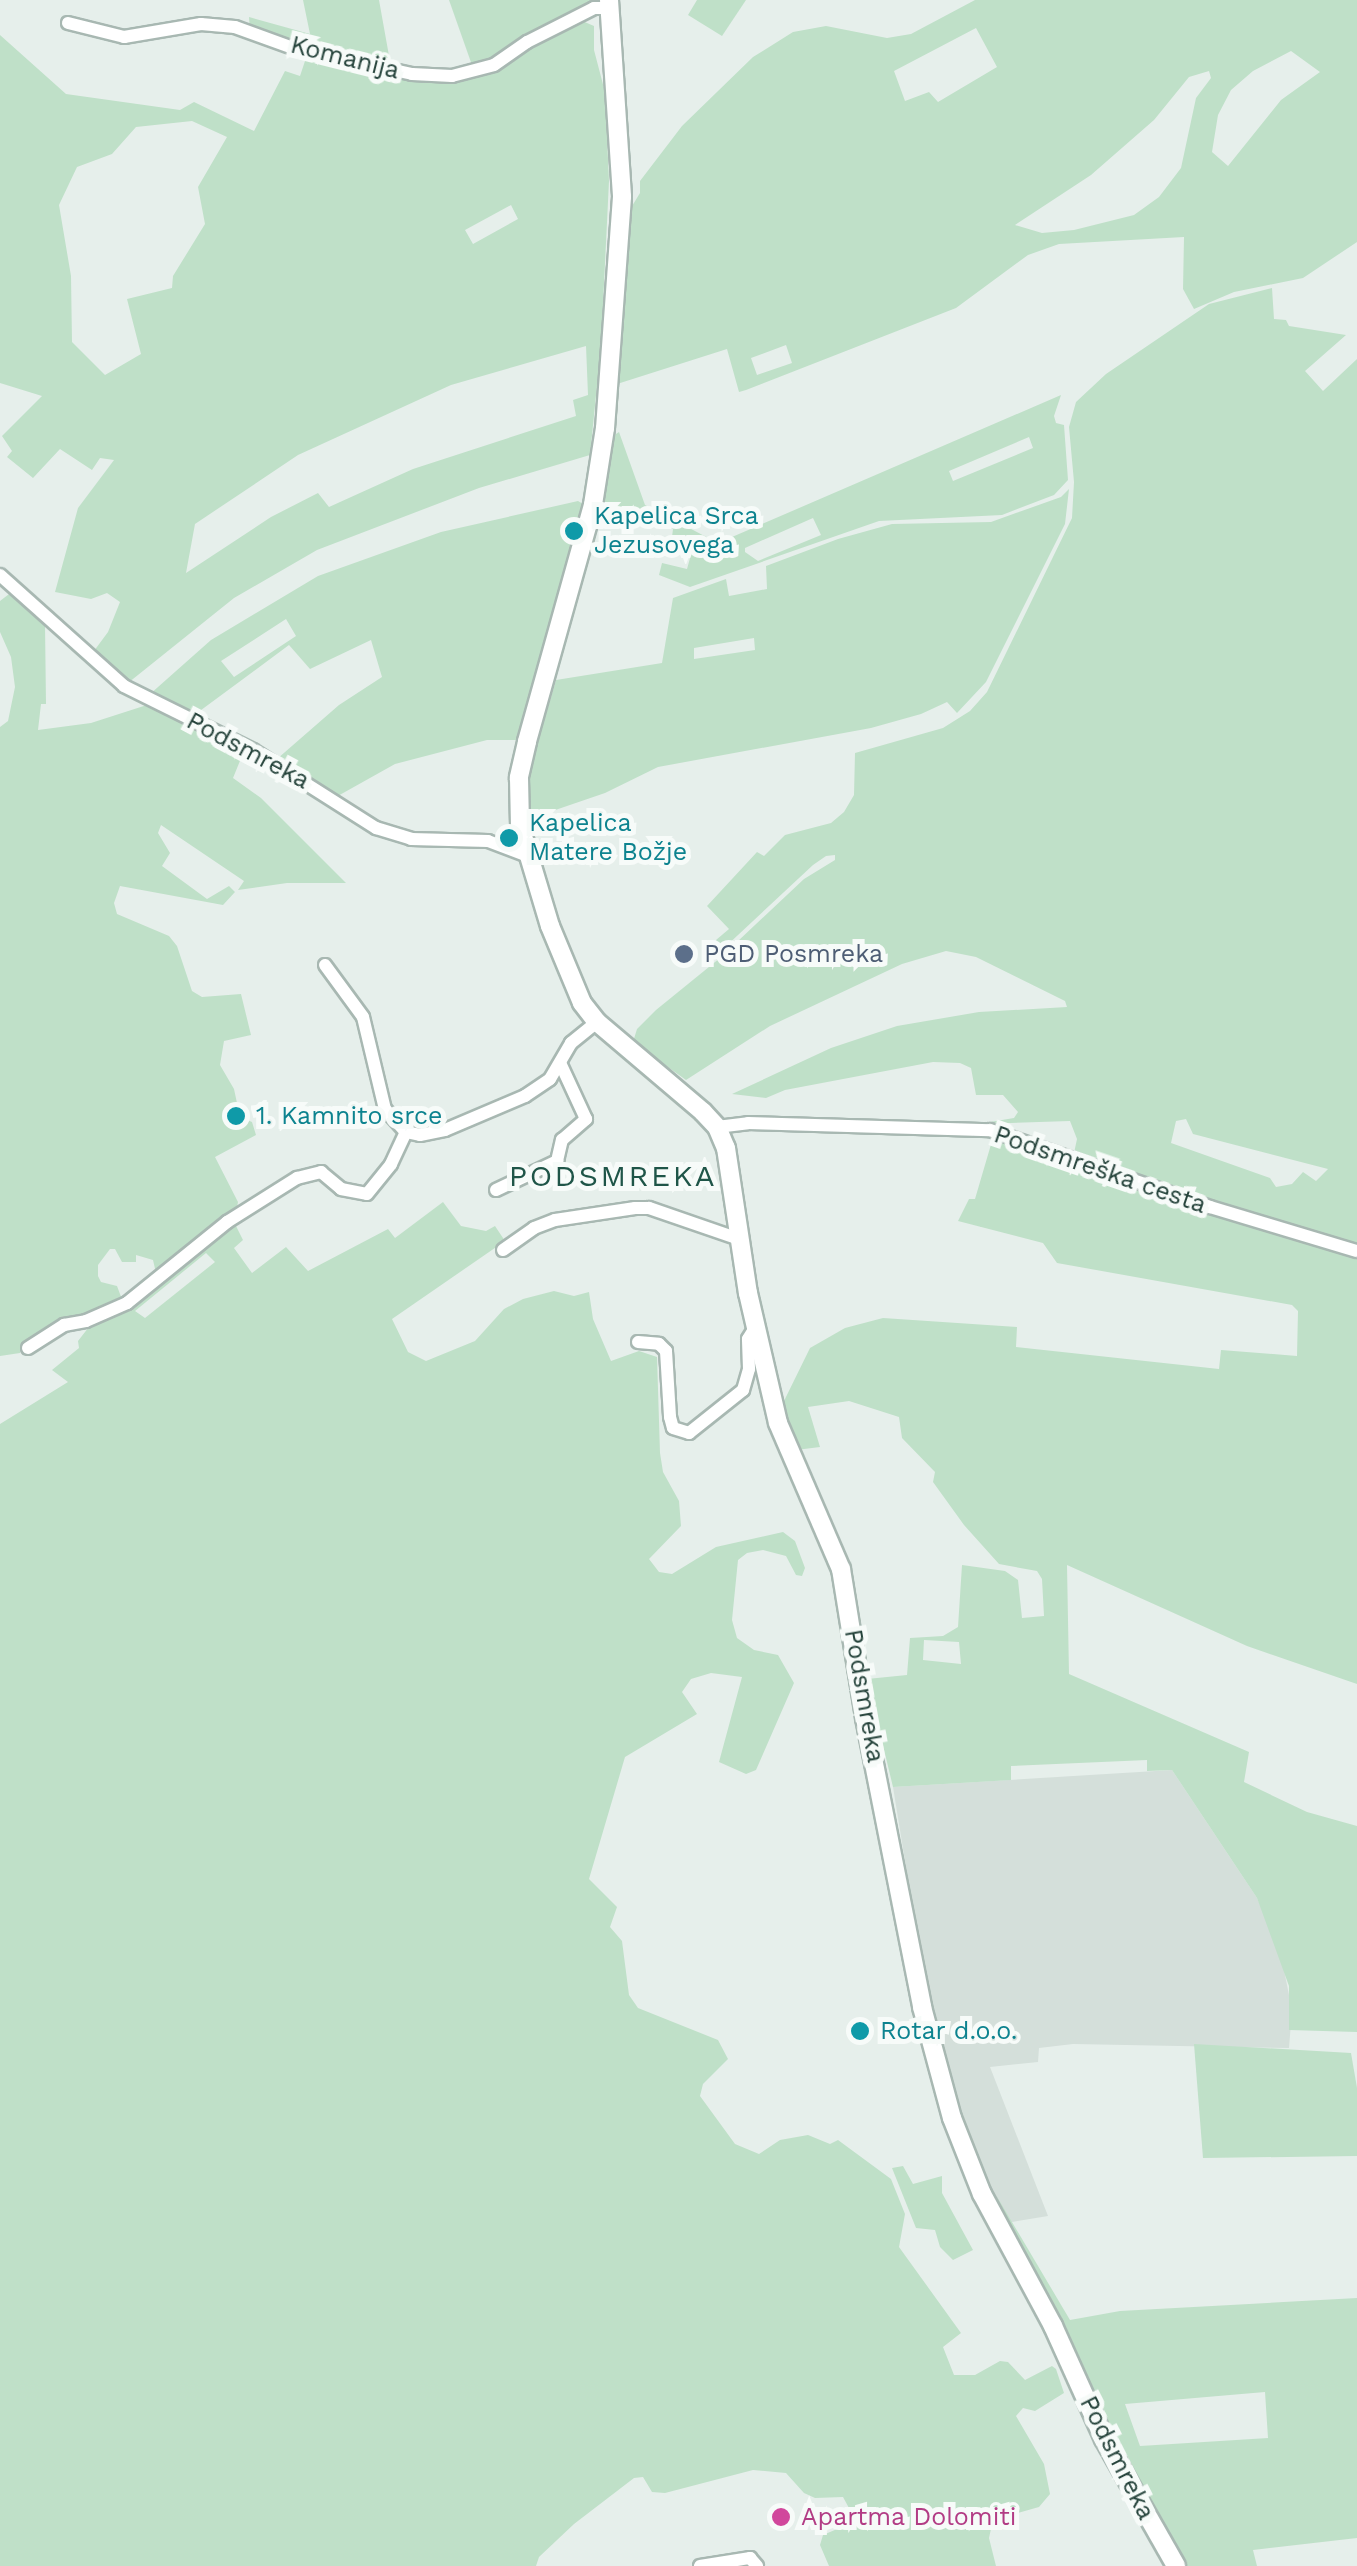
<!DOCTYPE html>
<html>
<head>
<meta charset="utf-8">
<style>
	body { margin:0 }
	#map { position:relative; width:1357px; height:2566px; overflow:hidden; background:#e6efeb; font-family:"Work Sans",sans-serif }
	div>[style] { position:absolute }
	.built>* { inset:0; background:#d4dfda }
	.green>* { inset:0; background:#bfe0c8 }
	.roads { filter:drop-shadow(2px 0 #a8b8b2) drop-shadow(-2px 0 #a8b8b2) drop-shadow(0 2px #a8b8b2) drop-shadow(0 -2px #a8b8b2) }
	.street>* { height:12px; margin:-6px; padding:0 6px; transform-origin:6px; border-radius:6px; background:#fff }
	.secondary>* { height:18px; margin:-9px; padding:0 9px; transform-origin:9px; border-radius:9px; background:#fff }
	.dots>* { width:28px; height:28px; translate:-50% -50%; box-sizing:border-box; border:5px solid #f7fbf9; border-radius:50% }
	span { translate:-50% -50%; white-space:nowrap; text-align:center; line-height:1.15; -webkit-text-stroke:10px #f7fbf9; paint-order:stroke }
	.street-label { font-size:25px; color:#24423a }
	.culture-label { font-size:25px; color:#0d838f }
	.left { translate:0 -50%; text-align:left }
	.service-label { font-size:25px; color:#4e5e75 }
	.hotel-label { font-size:25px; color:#b23c85 }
	.quarter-label { font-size:30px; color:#1f5548; letter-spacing:2.5px }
</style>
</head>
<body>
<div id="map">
	<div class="built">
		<div style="clip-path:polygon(1172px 1770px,1257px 1898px,1280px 1950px,1292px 2010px,1289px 2048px,1073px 2044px,1039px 2048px,1038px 2062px,990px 2067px,1048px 2216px,1006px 2223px,961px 2138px,934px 2040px,893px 1787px)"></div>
	</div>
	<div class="green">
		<div style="clip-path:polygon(303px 0,379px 0,391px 67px,250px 32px,249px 17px,310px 34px)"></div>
		<div style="clip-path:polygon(449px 0,593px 0,473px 68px)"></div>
		<div style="clip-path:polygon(697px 0,746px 0,722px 36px,688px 15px)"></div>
		<div style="clip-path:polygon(evenodd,975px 0,1357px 0,1357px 242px,1303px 278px,1234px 292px,1194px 309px,1183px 289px,1184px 237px,1059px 244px,1028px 255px,956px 308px,746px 390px,739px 392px,727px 349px,617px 384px,629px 211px,640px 193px,640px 181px,682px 126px,753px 57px,793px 32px,826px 26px,887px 38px,911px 34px,975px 0,976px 28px,997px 67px,938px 102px,929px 92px,905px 101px,894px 71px,976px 28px,975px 0,1291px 51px,1320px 72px,1281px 100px,1228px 166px,1212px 152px,1218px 115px,1231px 90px,1253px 71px,1291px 51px,975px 0,1209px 71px,1211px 78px,1196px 98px,1181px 168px,1159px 197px,1134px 215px,1074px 230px,1042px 233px,1015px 225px,1091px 175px,1154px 120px,1189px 77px,1209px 71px,975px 0,786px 345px,792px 363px,757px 375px,751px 358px,786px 345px)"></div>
		<div style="clip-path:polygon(evenodd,580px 20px,594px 26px,594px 50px,605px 92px,609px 181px,601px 346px,590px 455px,479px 488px,317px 550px,234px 598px,128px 683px,91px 655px,108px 632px,120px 602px,107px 593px,91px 599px,55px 592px,78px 508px,114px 460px,100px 458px,92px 470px,60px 449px,33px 478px,7px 457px,12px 451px,2px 436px,42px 396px,0 383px,0 35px,66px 94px,180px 110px,194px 102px,254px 131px,285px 71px,300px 76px,307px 55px,441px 80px,580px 20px,192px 121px,227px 137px,198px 187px,205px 224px,173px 276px,172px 288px,127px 299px,141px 354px,105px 375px,72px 342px,71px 276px,59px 205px,77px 167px,112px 154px,136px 127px,192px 121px,580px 20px,511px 205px,518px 219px,473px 244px,465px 230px,511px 205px,580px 20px,586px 346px,588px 395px,573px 400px,576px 416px,413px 469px,329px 507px,318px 493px,271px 517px,186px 573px,195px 524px,298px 455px,451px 385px,586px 346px)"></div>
		<div style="clip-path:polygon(evenodd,1272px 288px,1274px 319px,1286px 320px,1289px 326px,1346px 335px,1305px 371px,1323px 391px,1357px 359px,1357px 1245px,1193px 1196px,1074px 1153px,1077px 1139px,1070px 1121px,978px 1124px,1014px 1118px,1018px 1112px,1003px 1095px,976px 1095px,971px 1068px,960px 1063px,933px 1062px,785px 1090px,766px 1098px,732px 1094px,831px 1048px,897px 1026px,979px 1012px,1067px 1007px,1065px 1001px,976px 957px,946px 951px,902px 964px,770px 1026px,686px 1080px,633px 1042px,637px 1029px,656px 1010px,720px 958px,804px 879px,835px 860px,835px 855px,826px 856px,813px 865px,723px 949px,719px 948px,716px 940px,729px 929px,707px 906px,757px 852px,764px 856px,785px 835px,831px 823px,844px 812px,854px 795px,855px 753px,943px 728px,970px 711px,987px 692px,1072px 518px,1074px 482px,1069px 427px,1076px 402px,1106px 374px,1209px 304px,1272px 288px,1186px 1119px,1193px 1134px,1328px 1169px,1316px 1181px,1303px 1172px,1292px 1184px,1276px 1187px,1270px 1178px,1171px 1143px,1176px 1121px,1186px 1119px)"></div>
		<div style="clip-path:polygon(evenodd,1061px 395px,1054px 416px,1056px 423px,1064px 425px,1068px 480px,1054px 495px,1002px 515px,879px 521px,690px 587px,659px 575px,662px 563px,687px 569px,692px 551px,671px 545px,673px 529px,637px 511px,603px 505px,613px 436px,619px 432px,645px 505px,718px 543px,1061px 395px,1029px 437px,1033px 448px,953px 481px,949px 471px,1029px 437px,1061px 395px,813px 518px,821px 535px,758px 561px,745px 552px,745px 548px,813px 518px)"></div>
		<div style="clip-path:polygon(evenodd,1069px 489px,1065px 524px,986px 682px,957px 713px,947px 702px,921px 714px,871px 728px,658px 767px,605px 793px,529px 819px,528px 776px,556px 680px,662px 663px,673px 598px,726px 579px,729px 596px,767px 589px,766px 566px,838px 539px,892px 524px,991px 522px,1061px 497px,1069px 489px,754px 638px,755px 650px,694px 659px,694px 648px,754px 638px)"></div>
		<div style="clip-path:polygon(evenodd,578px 501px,583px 504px,567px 577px,518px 740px,487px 740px,395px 764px,336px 797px,277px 759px,339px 705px,382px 677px,371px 640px,310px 669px,289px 645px,193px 716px,149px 695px,211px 640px,318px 576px,441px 532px,578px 501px,286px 619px,296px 636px,234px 677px,221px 661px,286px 619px)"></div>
		<div style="clip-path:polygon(13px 591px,45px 624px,46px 704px,41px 704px,38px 730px,91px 723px,150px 704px,244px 751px,233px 778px,261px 798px,346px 883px,287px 883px,238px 890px,244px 881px,161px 825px,158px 833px,170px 853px,162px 866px,207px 899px,229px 886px,235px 892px,223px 905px,120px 886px,114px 903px,117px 914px,169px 936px,177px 946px,192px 991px,202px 997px,241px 994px,251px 1035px,224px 1041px,220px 1065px,234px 1089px,240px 1117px,252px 1122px,256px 1135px,215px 1157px,238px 1202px,236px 1212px,156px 1273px,153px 1260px,136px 1255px,136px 1262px,122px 1262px,115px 1249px,110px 1249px,98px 1265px,98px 1276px,101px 1282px,117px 1286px,123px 1302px,23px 1342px,20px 1353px,0 1356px,0 727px,8px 721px,15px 687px,11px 657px,0 632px,0 601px)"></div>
		<div style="clip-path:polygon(evenodd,992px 1141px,1013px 1142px,1227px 1219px,1357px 1256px,1357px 1684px,1247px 1646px,1067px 1565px,1069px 1674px,1249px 1752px,1244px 1782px,1307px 1812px,1357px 1826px,1357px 2032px,1289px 2030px,1289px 1986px,1257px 1898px,1172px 1770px,1147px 1771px,1147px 1760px,1011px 1766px,1011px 1780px,893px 1787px,867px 1679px,907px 1675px,910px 1638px,943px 1636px,958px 1627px,962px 1565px,1005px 1571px,1018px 1580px,1022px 1618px,1044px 1616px,1042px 1579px,1037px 1571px,999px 1564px,964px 1525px,933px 1482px,935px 1472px,902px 1438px,899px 1417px,849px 1401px,808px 1407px,820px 1447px,796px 1450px,784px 1401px,810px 1348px,845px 1328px,883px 1318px,1017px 1327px,1016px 1347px,1219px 1369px,1221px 1350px,1297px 1356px,1298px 1311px,1292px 1305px,1057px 1263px,1043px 1243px,958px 1221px,969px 1199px,975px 1199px,992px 1141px,924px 1640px,959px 1642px,961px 1664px,923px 1660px,924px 1640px)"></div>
		<div style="clip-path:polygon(evenodd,443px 1202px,461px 1226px,486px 1231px,495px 1226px,505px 1241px,392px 1319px,408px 1352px,426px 1361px,475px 1341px,504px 1309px,523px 1299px,554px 1291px,574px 1296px,589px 1292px,593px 1319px,611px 1361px,639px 1351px,657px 1357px,660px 1453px,663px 1472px,679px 1501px,681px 1526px,649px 1559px,659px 1572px,672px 1574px,716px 1547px,783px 1532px,795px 1541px,805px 1568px,802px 1576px,796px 1575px,786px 1556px,763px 1550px,747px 1553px,738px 1560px,732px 1620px,737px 1638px,754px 1650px,778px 1655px,794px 1683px,756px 1770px,746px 1774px,719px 1762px,742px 1677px,711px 1673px,691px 1679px,682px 1692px,697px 1714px,625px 1757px,589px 1879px,617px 1907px,610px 1927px,622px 1941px,629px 1995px,638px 2008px,718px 2040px,728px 2059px,703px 2084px,700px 2096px,735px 2144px,759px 2154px,780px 2140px,808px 2135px,830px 2144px,838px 2140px,891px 2179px,905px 2214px,899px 2247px,961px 2333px,943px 2347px,954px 2375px,975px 2375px,1000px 2361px,1008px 2362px,1025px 2380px,1052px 2366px,1056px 2369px,1064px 2393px,1035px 2411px,1023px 2408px,1016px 2416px,1044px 2464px,1050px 2494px,1039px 2507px,993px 2520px,989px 2538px,996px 2566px,829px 2566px,820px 2545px,823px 2535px,856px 2521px,843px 2497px,815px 2498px,804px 2493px,786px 2473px,753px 2470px,665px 2493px,652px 2492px,643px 2477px,634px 2478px,574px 2524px,539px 2557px,536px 2566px,0 2566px,0 1424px,68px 1382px,52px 1370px,79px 1348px,78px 1341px,92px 1323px,234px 1222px,243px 1240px,234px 1248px,252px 1273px,286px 1247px,308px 1271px,388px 1229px,395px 1238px,443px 1202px,206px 1253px,215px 1262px,145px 1318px,135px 1311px,206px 1253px)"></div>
		<div style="clip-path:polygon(1194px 2044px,1351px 2053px,1357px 2088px,1357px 2156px,1203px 2158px)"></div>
		<div style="clip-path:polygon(903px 2166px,913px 2184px,942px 2176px,942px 2193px,973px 2250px,953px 2260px,940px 2247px,935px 2230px,916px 2228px,892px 2168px)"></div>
		<div style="clip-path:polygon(evenodd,996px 2195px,1070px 2320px,1120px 2311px,1357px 2298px,1357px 2538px,1253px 2550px,1257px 2566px,1186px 2566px,1122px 2461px,996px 2195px,1265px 2392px,1268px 2438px,1140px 2446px,1125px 2404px,1265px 2392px)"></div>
	</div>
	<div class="roads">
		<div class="street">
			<div style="left:68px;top:23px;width:58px;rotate:14deg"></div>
			<div style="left:124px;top:37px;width:78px;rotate:-9.6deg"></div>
			<div style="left:201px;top:24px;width:34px;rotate:5deg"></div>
			<div style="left:235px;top:27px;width:62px;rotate:19.9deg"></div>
			<div style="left:293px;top:48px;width:122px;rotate:12.3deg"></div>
			<div style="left:412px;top:74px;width:40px;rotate:2.9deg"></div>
			<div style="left:452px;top:76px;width:43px;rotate:-14.7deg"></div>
			<div style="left:494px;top:65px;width:40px;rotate:-34.9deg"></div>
			<div style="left:527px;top:42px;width:75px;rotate:-26.9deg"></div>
			<div style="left:594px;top:8px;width:16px"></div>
			<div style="left:0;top:575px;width:166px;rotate:41.8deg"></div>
			<div style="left:124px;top:686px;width:144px;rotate:26.4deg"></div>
			<div style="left:253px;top:750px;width:146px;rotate:32.4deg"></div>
			<div style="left:376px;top:828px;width:37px;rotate:17deg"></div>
			<div style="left:411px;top:839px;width:77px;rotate:1.5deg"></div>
			<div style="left:488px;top:841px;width:43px;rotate:20.6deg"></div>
			<div style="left:325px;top:965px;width:64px;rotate:53.8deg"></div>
			<div style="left:363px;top:1017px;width:95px;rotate:76.6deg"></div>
			<div style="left:385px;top:1109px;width:31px;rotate:48deg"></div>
			<div style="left:406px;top:1132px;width:14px;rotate:12deg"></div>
			<div style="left:420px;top:1135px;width:25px;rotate:-11deg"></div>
			<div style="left:445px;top:1130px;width:87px;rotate:-23deg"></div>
			<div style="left:525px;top:1096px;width:30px;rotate:-34deg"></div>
			<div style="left:550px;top:1079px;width:42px;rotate:-59.7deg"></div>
			<div style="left:571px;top:1043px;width:33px;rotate:-39deg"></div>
			<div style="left:717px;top:1127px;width:31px;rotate:-7deg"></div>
			<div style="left:748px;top:1123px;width:242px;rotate:1.7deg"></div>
			<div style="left:990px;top:1130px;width:233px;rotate:19.3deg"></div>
			<div style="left:1210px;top:1207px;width:153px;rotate:16.7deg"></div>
			<div style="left:496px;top:1190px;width:68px;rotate:-25.4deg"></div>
			<div style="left:557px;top:1161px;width:22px;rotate:-77deg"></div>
			<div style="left:562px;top:1140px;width:32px;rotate:-41deg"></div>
			<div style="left:586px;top:1119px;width:60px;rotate:-114.8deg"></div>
			<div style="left:503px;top:1250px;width:38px;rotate:-35deg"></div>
			<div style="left:534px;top:1228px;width:22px;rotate:-21deg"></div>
			<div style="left:555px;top:1220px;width:81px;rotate:-8.5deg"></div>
			<div style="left:635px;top:1208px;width:14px"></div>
			<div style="left:649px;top:1208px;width:95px;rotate:19deg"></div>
			<div style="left:638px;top:1342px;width:21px;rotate:5deg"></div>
			<div style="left:659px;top:1344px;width:10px;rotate:45deg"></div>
			<div style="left:666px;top:1351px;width:66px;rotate:86.5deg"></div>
			<div style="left:670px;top:1417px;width:11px;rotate:75deg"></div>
			<div style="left:673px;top:1428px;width:17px;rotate:17deg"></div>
			<div style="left:689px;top:1433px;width:69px;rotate:-38.5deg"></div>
			<div style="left:743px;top:1390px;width:22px;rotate:-74deg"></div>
			<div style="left:749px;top:1369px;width:30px;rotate:-92deg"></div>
			<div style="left:748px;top:1339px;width:13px;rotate:-58deg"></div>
			<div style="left:28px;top:1348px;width:43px;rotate:-32.6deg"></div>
			<div style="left:64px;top:1325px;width:22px;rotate:-10deg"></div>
			<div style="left:86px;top:1321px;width:45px;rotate:-23.7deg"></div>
			<div style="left:127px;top:1303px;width:129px;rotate:-39deg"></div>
			<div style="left:227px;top:1222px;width:83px;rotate:-32.2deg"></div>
			<div style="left:297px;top:1178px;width:25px;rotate:-14deg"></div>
			<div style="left:321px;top:1172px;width:26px;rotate:40deg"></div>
			<div style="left:341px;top:1189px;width:26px;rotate:11deg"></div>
			<div style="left:367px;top:1194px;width:38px;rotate:-51deg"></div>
			<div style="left:391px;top:1164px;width:35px;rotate:-65deg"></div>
			<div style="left:700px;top:2566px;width:51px;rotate:-9.1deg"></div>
			<div style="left:750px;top:2558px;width:11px;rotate:49deg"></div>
		</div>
		<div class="secondary">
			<div style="left:609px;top:0;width:197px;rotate:86.2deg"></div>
			<div style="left:622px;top:197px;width:232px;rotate:94.2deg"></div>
			<div style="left:605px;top:428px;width:78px;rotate:98.9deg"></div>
			<div style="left:593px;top:505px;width:246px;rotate:105.6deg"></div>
			<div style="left:527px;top:742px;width:37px;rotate:103deg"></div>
			<div style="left:519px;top:778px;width:48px;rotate:88.8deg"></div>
			<div style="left:520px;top:826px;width:104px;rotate:73.3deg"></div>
			<div style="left:550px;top:926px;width:83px;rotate:67.4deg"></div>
			<div style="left:582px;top:1003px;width:24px;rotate:52deg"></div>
			<div style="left:597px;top:1022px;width:139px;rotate:40.3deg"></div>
			<div style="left:703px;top:1112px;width:21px;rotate:47deg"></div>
			<div style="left:717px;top:1127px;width:23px;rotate:67deg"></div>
			<div style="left:726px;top:1148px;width:147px;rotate:81.4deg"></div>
			<div style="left:748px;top:1293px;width:133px;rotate:77deg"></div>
			<div style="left:778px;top:1423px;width:159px;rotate:66.7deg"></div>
			<div style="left:841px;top:1569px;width:151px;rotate:80.8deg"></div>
			<div style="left:865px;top:1718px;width:295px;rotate:78.8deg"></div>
			<div style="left:922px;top:2007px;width:115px;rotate:74.9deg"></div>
			<div style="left:952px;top:2118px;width:82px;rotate:68.5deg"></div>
			<div style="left:982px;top:2194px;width:150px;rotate:61.7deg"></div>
			<div style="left:1053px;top:2326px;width:124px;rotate:65.7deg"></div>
			<div style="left:1104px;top:2439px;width:146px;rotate:60.4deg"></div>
		</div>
	</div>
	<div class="dots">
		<div style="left:574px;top:531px;background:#0f9aa8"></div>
		<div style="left:509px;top:838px;background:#0f9aa8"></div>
		<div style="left:684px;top:954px;background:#5c6f8a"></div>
		<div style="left:236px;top:1116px;background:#0f9aa8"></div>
		<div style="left:860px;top:2031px;background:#0f9aa8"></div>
		<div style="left:781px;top:2517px;background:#d1479c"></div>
	</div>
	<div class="street-label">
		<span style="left:345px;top:58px;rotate:14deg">Komanija</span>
		<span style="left:248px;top:751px;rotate:28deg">Podsmreka</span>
		<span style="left:1100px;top:1170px;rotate:19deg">Podsmreška cesta</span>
		<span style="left:864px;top:1696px;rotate:80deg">Podsmreka</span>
		<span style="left:1117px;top:2458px;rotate:63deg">Podsmreka</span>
	</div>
	<div class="culture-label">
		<span class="left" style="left:594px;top:531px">Kapelica Srca<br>Jezusovega</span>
		<span class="left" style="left:529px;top:838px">Kapelica<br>Matere Božje</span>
		<span class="left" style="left:256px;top:1116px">1. Kamnito srce</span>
		<span class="left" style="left:880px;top:2031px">Rotar d.o.o.</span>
	</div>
	<div class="service-label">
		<span class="left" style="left:704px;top:954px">PGD Posmreka</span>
	</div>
	<div class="hotel-label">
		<span class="left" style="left:801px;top:2517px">Apartma Dolomiti</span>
	</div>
	<div class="quarter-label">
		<span style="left:613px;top:1176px">PODSMREKA</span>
	</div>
</div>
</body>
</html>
